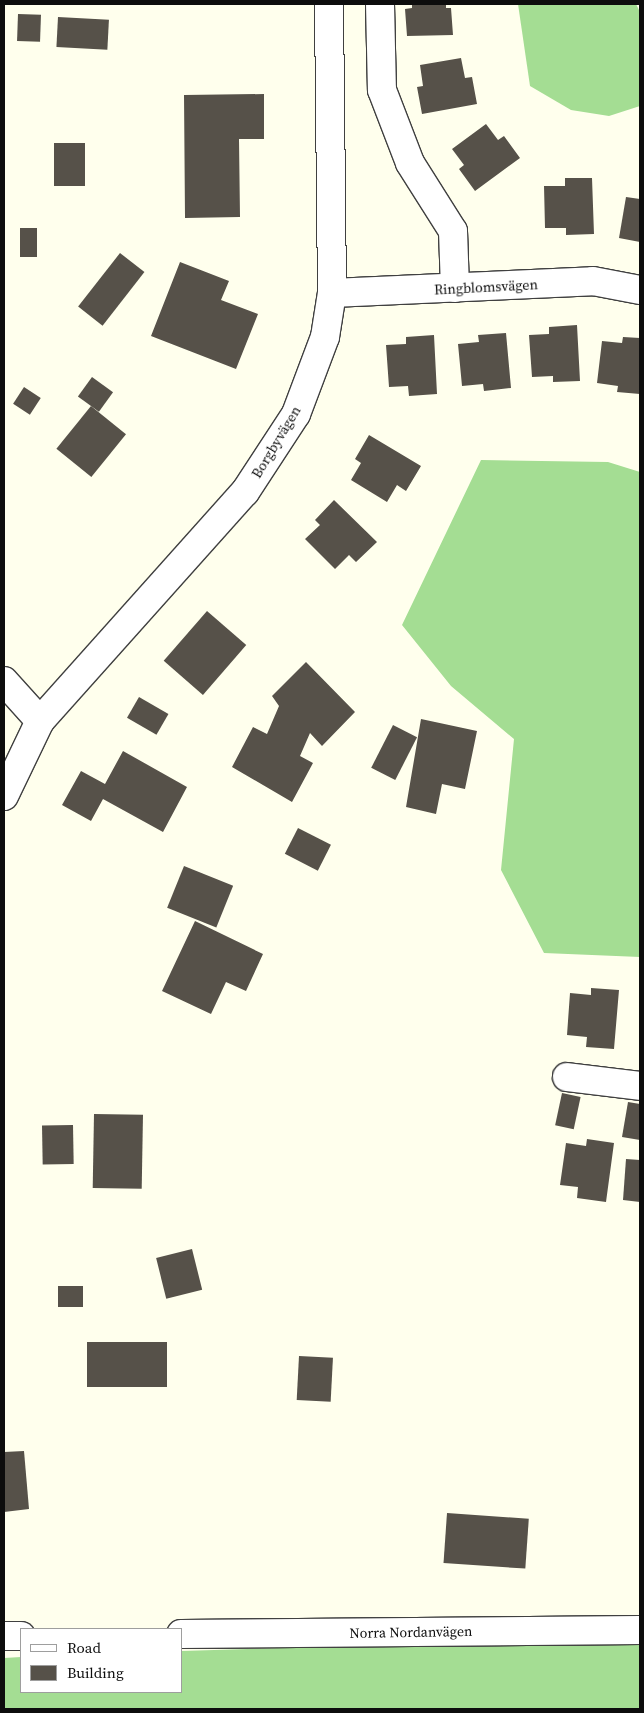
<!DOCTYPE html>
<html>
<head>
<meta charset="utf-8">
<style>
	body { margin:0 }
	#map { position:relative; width:644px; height:1713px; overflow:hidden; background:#ffffed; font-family:"Source Serif 4",serif }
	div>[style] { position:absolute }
	.forest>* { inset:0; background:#a4dd93 }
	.building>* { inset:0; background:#565149; transform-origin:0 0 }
	.roads { filter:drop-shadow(1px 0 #404040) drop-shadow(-1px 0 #404040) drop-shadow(0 1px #404040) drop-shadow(0 -1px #404040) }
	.minor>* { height:28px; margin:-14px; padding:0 14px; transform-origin:14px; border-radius:14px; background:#fff }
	span { translate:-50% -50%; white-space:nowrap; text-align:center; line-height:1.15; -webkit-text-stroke:5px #fff; paint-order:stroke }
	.street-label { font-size:14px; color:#0d0d0d }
	.frame { position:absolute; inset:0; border:5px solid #0d0d0d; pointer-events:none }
	.legend { position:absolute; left:20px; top:1628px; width:162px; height:65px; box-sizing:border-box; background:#fff; border:1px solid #9e9e9e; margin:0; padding:6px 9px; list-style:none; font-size:15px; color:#0d0d0d }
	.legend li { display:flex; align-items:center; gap:10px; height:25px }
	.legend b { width:25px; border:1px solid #9e9e9e }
</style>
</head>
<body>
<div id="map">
	<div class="forest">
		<div style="clip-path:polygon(518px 4px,636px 4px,640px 12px,640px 106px,609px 116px,571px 110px,530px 86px)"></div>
		<div style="clip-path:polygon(481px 460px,608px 462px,640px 472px,640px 957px,544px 953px,501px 870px,514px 739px,451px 686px,402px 625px)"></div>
		<div style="clip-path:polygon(640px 1643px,640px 1709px,4px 1709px,4px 1658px,21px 1657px,21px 1692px,181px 1692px,181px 1651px,417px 1644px)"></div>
	</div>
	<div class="building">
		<div style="clip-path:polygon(412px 4px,446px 4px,446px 8px,451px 8px,453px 35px,407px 36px,405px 9px,412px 8px)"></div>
		<div style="left:18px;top:14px;width:23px;height:27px;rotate:2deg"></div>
		<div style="left:58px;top:17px;width:51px;height:30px;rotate:3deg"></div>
		<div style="clip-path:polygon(461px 58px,465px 78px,472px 77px,477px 104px,422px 114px,417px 87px,423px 86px,420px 65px)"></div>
		<div style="clip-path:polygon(264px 94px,264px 139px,239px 139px,240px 217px,185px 218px,184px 95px)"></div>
		<div style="clip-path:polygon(486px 124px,498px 140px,504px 136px,520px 158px,475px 191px,459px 169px,464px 165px,452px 149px)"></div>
		<div style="left:54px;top:143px;width:31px;height:43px"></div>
		<div style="clip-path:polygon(565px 178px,592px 178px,594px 234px,566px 235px,566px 228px,545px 228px,544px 186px,565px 186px)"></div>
		<div style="clip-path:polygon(626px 197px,640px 199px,640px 242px,619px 238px)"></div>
		<div style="left:20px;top:228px;width:17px;height:29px"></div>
		<div style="left:120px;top:253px;width:31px;height:68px;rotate:38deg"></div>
		<div style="clip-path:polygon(180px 262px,229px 281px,221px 300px,258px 314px,236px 369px,151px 336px)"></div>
		<div style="clip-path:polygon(577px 325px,580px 381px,553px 382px,553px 376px,532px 377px,529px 335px,549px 334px,549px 327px)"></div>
		<div style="clip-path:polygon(506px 333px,511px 388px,484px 391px,483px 384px,462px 386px,458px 344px,479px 342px,478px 335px)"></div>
		<div style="clip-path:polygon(434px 335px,437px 394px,409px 396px,408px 386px,389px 387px,386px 345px,406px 344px,406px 337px)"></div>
		<div style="clip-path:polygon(623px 337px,640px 338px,640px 394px,617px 392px,618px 386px,597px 383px,602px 341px,622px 343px)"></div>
		<div style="left:92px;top:377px;width:26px;height:24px;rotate:36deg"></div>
		<div style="left:24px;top:387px;width:20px;height:20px;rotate:33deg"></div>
		<div style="left:91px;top:406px;width:45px;height:55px;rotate:39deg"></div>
		<div style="clip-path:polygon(369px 435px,421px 466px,406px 491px,397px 485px,387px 502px,351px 480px,361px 463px,355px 459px)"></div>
		<div style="clip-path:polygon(334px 500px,377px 542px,356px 562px,349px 555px,335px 569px,305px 539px,320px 525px,315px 520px)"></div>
		<div style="left:207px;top:611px;width:52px;height:66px;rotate:41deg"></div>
		<div style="clip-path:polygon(306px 662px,355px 712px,322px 746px,310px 733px,300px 756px,313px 763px,292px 802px,232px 767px,253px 727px,267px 734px,279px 706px,272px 696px)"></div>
		<div style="left:139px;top:697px;width:34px;height:24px;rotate:30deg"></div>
		<div style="clip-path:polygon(421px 719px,477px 731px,465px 789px,442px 784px,436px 814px,406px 807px)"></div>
		<div style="left:393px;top:725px;width:27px;height:48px;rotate:27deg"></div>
		<div style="clip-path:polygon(123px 751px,187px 787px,163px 832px,103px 799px,91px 821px,62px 805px,81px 771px,105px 784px)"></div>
		<div style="left:298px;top:828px;width:37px;height:29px;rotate:27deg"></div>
		<div style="left:184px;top:866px;width:53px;height:45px;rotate:22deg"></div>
		<div style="clip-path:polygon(195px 921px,263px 954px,246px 991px,226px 982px,211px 1014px,162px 991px)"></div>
		<div style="clip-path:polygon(591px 988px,619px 990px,614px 1049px,586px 1047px,587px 1037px,567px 1035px,570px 993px,591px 995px)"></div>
		<div style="left:562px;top:1093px;width:19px;height:33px;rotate:12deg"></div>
		<div style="clip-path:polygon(628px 1102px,640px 1104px,640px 1140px,622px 1137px)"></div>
		<div style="left:94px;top:1114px;width:49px;height:74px;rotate:1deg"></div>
		<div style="left:73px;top:1125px;width:39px;height:31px;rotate:89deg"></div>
		<div style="clip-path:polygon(587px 1139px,614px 1143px,606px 1202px,577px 1198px,578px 1187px,560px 1185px,566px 1143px,586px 1146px)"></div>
		<div style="clip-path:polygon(626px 1159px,640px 1160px,640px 1202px,623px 1200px)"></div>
		<div style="left:192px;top:1249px;width:42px;height:37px;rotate:76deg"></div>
		<div style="left:58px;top:1286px;width:25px;height:21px"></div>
		<div style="left:87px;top:1342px;width:80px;height:45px"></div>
		<div style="left:299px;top:1356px;width:34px;height:44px;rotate:3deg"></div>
		<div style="clip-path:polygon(24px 1451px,29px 1509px,4px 1512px,4px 1452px)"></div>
		<div style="left:447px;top:1513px;width:82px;height:50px;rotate:4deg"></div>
	</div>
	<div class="roads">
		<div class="minor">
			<div style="left:380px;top:4px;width:86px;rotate:88.7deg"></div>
			<div style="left:382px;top:90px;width:78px;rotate:69deg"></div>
			<div style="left:410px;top:163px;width:80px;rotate:57.7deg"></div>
			<div style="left:453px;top:231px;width:57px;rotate:88deg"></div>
			<div style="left:332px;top:293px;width:261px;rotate:-2.6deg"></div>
			<div style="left:593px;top:281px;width:48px;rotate:10.8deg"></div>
			<div style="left:4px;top:681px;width:54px;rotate:48deg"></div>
			<div style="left:4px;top:796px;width:83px;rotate:-64.4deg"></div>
			<div style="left:40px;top:721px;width:307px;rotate:-48.2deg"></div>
			<div style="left:245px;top:492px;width:93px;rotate:-56.8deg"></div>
			<div style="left:296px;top:414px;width:82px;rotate:-69.4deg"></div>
			<div style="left:325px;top:337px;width:45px;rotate:-81deg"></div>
			<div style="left:332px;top:293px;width:289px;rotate:-90.6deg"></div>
			<div style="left:567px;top:1077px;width:74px;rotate:7deg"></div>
			<div style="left:181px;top:1634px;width:459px;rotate:-0.5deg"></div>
			<div style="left:4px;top:1636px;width:17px"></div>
		</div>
	</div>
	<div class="street-label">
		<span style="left:486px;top:287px;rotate:-3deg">Ringblomsvägen</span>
		<span style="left:276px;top:442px;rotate:-59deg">Borgbyvägen</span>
		<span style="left:411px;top:1632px;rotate:-1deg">Norra Nordanvägen</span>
	</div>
	<div class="frame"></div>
	<ul class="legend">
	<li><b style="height:6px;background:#fff"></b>Road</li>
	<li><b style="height:14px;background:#565149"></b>Building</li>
	</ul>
</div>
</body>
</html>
